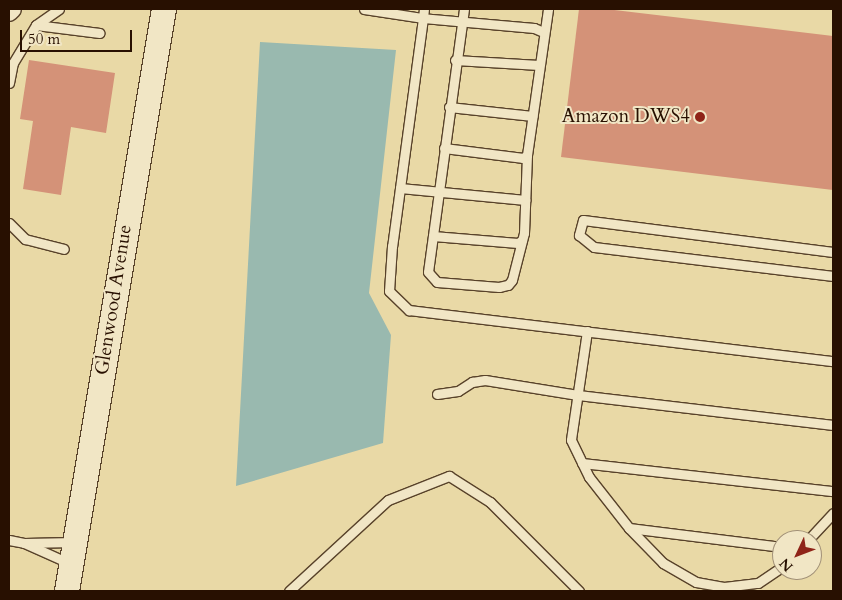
<!DOCTYPE html>
<html>
<head>
<meta charset="utf-8">
<style>
	body { margin:0 }
	#map { position:relative; width:842px; height:600px; overflow:hidden; background:#e9d9a6; font-family:Cardo,serif }
	div>[style] { position:absolute }
	.water>* { inset:0; background:#99b9af }
	.building>* { inset:0; background:#d49278 }
	.roads { filter:drop-shadow(1px 0 #58422a) drop-shadow(-1px 0 #58422a) drop-shadow(0 1px #58422a) drop-shadow(0 -1px #58422a) }
	.lane>* { height:9px; margin:-4.5px; padding:0 4.5px; transform-origin:4.5px; border-radius:4.5px; background:#f1e6c5 }
	.street>* { height:18px; margin:-9px; padding:0 9px; transform-origin:9px; border-radius:9px; background:#f1e6c5 }
	.secondary>* { height:24px; margin:-12px; padding:0 12px; transform-origin:12px; border-radius:12px; background:#f1e6c5 }
	.dots>* { width:14px; height:14px; translate:-50% -50%; box-sizing:border-box; border:2px solid #f1e6c5; border-radius:50% }
	span { translate:-50% -50%; white-space:nowrap; text-align:center; line-height:1.15; -webkit-text-stroke:4px #f1e6c5; paint-order:stroke }
	.poi-label { font-size:19px; color:#281001 }
	.right { translate:-100% -50%; text-align:right }
	.street-label { font-size:19px; color:#281001 }
	.frame { position:absolute; inset:0; border:10px solid #281001; pointer-events:none }
	.north { position:absolute; left:772px; top:530px; width:50px; height:50px; box-sizing:border-box; background:#f1e6c5; border:1px solid #a19077; border-radius:50%; rotate:227deg; font-size:14px; font-weight:700; line-height:20px; text-align:center; color:#281001 }
	.north::after { content:''; display:block; margin:auto; width:18px; height:22px; background:#8f2418; clip-path:polygon(50% 0,100% 100%,50% 72%,0 100%) }
	.scale { position:absolute; left:20px; top:30px; width:112px; height:22px; box-sizing:border-box; border:2px solid #281001; border-top:0; padding-left:6px; font-size:15px; line-height:18px; white-space:nowrap; color:#281001; -webkit-text-stroke:4px #f1e6c5; paint-order:stroke }
</style>
</head>
<body>
<div id="map">
	<div class="water">
		<div style="clip-path:polygon(260px 42px,396px 50px,369px 293px,391px 335px,383px 443px,236px 486px)"></div>
	</div>
	<div class="building">
		<div style="clip-path:polygon(579px 9px,606px 9px,833px 36px,833px 190px,561px 157px)"></div>
		<div style="clip-path:polygon(29px 60px,115px 73px,106px 133px,71px 127px,61px 195px,23px 189px,33px 121px,20px 119px)"></div>
	</div>
	<div class="roads">
		<div class="lane">
			<div style="left:364px;top:9px;width:60px;rotate:8.7deg"></div>
			<div style="left:423px;top:18px;width:9px;rotate:-84deg"></div>
			<div style="left:464px;top:9px;width:265px;rotate:97.8deg"></div>
			<div style="left:428px;top:272px;width:13px;rotate:48deg"></div>
			<div style="left:437px;top:282px;width:62px;rotate:4.6deg"></div>
			<div style="left:499px;top:287px;width:9px;rotate:-13deg"></div>
			<div style="left:508px;top:285px;width:6px;rotate:-51deg"></div>
			<div style="left:512px;top:280px;width:49px;rotate:-75.7deg"></div>
			<div style="left:524px;top:233px;width:78px;rotate:-87.8deg"></div>
			<div style="left:527px;top:155px;width:148px;rotate:-81.8deg"></div>
			<div style="left:36px;top:25px;width:64px;rotate:7.2deg"></div>
			<div style="left:543px;top:32px;width:10px;rotate:-156deg"></div>
			<div style="left:534px;top:28px;width:111px;rotate:-174.9deg"></div>
			<div style="left:423px;top:18px;width:230px;rotate:97.7deg"></div>
			<div style="left:392px;top:246px;width:45px;rotate:93.8deg"></div>
			<div style="left:389px;top:291px;width:28px;rotate:44deg"></div>
			<div style="left:409px;top:310px;width:427px;rotate:6.9deg"></div>
			<div style="left:455px;top:60px;width:84px;rotate:3.4deg"></div>
			<div style="left:9px;top:83px;width:20px;rotate:-79deg"></div>
			<div style="left:13px;top:63px;width:44px;rotate:-58.8deg"></div>
			<div style="left:36px;top:25px;width:28px;rotate:-35deg"></div>
			<div style="left:449px;top:107px;width:84px;rotate:6.1deg"></div>
			<div style="left:444px;top:148px;width:80px;rotate:7.2deg"></div>
			<div style="left:523px;top:158px;width:5px;rotate:-37deg"></div>
			<div style="left:400px;top:188px;width:126px;rotate:5.5deg"></div>
			<div style="left:9px;top:223px;width:23px;rotate:45deg"></div>
			<div style="left:25px;top:239px;width:40px;rotate:14.4deg"></div>
			<div style="left:433px;top:236px;width:85px;rotate:4.7deg"></div>
			<div style="left:518px;top:243px;width:5px;rotate:-37deg"></div>
			<div style="left:833px;top:252px;width:252px;rotate:-172.7deg"></div>
			<div style="left:583px;top:220px;width:16px;rotate:105deg"></div>
			<div style="left:579px;top:235px;width:19px;rotate:39deg"></div>
			<div style="left:594px;top:247px;width:241px;rotate:6.9deg"></div>
			<div style="left:587px;top:331px;width:110px;rotate:98.4deg"></div>
			<div style="left:571px;top:440px;width:41px;rotate:64.1deg"></div>
			<div style="left:589px;top:477px;width:65px;rotate:51.9deg"></div>
			<div style="left:629px;top:528px;width:49px;rotate:45.8deg"></div>
			<div style="left:663px;top:563px;width:38px;rotate:30deg"></div>
			<div style="left:696px;top:582px;width:28px;rotate:10deg"></div>
			<div style="left:724px;top:587px;width:34px;rotate:-7deg"></div>
			<div style="left:758px;top:583px;width:29px;rotate:-34deg"></div>
			<div style="left:437px;top:394px;width:21px;rotate:-8deg"></div>
			<div style="left:458px;top:391px;width:17px;rotate:-33deg"></div>
			<div style="left:472px;top:382px;width:13px;rotate:-9deg"></div>
			<div style="left:485px;top:380px;width:94px;rotate:9.2deg"></div>
			<div style="left:578px;top:395px;width:257px;rotate:6.7deg"></div>
			<div style="left:582px;top:463px;width:253px;rotate:6.4deg"></div>
			<div style="left:629px;top:528px;width:154px;rotate:7.1deg"></div>
			<div style="left:9px;top:540px;width:15px;rotate:11deg"></div>
			<div style="left:808px;top:540px;width:37px;rotate:-47deg"></div>
			<div style="left:71px;top:564px;width:51px;rotate:-155.9deg"></div>
			<div style="left:24px;top:543px;width:51px;rotate:-1.1deg"></div>
			<div style="left:289px;top:591px;width:134px;rotate:-42.6deg"></div>
			<div style="left:388px;top:500px;width:66px;rotate:-21.5deg"></div>
			<div style="left:449px;top:476px;width:49px;rotate:32.4deg"></div>
			<div style="left:490px;top:502px;width:126px;rotate:45deg"></div>
		</div>
		<div class="street">
			<div style="left:9px;top:12px;width:4px;rotate:-45deg"></div>
		</div>
		<div class="secondary">
			<div style="left:67px;top:591px;width:590px;rotate:-80.54deg"></div>
		</div>
	</div>
	<div class="dots">
		<div style="left:700px;top:117px;background:#8f2418"></div>
	</div>
	<div class="poi-label">
		<span class="right" style="left:690px;top:117px">Amazon DWS4</span>
	</div>
	<div class="street-label">
		<span style="left:114px;top:300px;rotate:-81deg">Glenwood Avenue</span>
	</div>
	<div class="frame"></div>
	<div class="north">N</div>
	<div class="scale">50 m</div>
</div>
</body>
</html>
